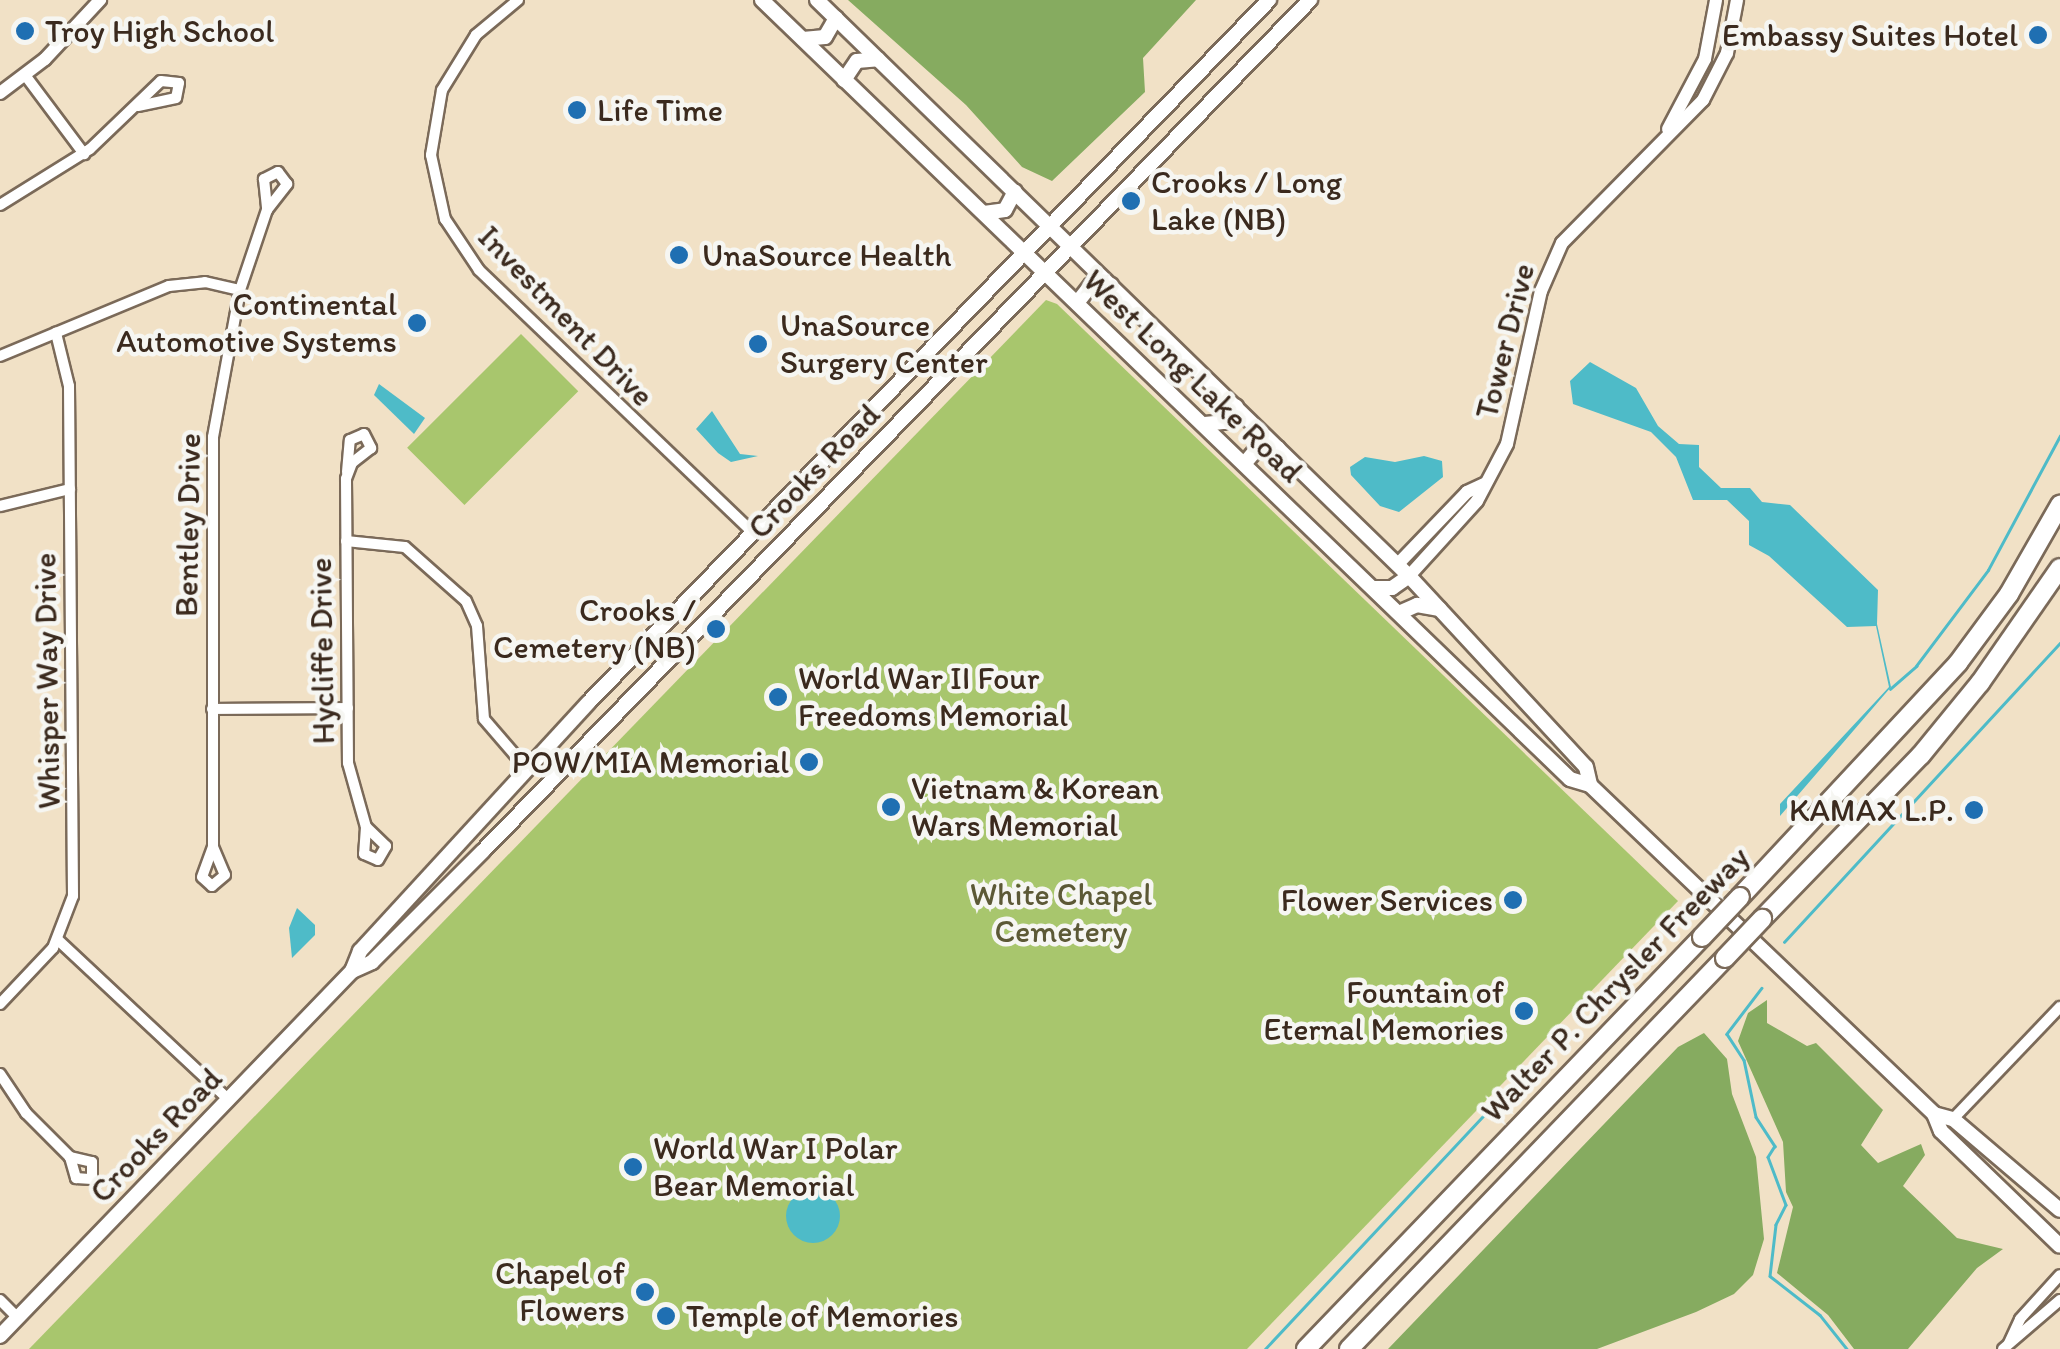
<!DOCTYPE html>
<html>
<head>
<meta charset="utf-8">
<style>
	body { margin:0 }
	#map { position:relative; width:2060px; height:1349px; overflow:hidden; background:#f1e1c6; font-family:Itim,sans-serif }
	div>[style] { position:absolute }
	.green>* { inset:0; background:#a8c66d; transform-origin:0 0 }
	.forest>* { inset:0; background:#86ab60 }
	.water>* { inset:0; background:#4ebbc8 }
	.round { border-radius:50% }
	.stream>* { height:2.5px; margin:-1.25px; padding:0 1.25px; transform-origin:1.25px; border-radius:1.25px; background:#4ebbc8 }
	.roads { filter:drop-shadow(2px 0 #7b6a59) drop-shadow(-2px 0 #7b6a59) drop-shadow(0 2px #7b6a59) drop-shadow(0 -2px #7b6a59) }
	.minor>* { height:10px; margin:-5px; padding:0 5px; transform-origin:5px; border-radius:5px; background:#fff }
	.tertiary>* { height:12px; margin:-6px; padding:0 6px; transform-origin:6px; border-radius:6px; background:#fff }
	.secondary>* { height:14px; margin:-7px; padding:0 7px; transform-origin:7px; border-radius:7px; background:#fff }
	.motorway>* { height:18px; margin:-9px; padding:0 9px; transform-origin:9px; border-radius:9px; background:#fff }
	.bridges { filter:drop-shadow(2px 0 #7b6a59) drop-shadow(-2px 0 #7b6a59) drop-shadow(0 2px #7b6a59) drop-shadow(0 -2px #7b6a59) }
	.motorway-bridge>* { height:18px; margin:-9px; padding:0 9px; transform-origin:9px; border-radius:9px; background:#fff }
	.dots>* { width:28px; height:28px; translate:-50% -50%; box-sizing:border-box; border:5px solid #f6f6f2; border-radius:50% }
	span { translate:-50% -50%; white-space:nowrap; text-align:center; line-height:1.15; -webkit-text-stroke:9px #f6f6f2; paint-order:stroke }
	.poi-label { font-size:32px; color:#3b2a1e }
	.left { translate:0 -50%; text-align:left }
	.right { translate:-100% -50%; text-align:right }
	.street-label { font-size:32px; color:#3b2a1e }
	.park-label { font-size:32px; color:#5c5936 }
</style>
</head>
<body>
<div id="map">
	<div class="green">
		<div style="clip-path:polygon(1046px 300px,1057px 304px,1678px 901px,1247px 1349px,29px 1349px)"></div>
		<div style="left:521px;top:334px;width:81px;height:161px;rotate:45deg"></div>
	</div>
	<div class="forest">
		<div style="clip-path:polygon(848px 0,1196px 0,1143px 58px,1145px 92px,1052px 181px,1022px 167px,966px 105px)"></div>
		<div style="clip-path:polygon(1767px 1000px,1767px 1023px,1807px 1046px,1816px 1043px,1883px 1110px,1861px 1145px,1878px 1163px,1921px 1144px,1925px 1155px,1903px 1186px,1957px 1238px,2003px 1249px,1977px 1268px,1908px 1349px,1854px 1349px,1828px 1315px,1777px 1273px,1793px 1207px,1786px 1192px,1783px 1142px,1738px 1041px,1748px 1013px)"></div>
		<div style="clip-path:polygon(1704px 1033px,1727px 1059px,1732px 1094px,1756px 1157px,1764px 1239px,1753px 1275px,1734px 1294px,1696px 1312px,1597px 1349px,1388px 1349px,1678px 1047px)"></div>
	</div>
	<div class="water">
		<div style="clip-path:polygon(1590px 362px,1636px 388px,1658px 426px,1679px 444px,1699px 445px,1699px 467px,1721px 488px,1750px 488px,1762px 502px,1790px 505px,1878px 590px,1877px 624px,1891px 687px,1780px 816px,1780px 804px,1889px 687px,1876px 626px,1847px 627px,1769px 556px,1749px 545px,1749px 521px,1727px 500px,1693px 500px,1676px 457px,1651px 432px,1573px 404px,1570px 381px)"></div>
		<div style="clip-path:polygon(379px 384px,425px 418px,414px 434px,374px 395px)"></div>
		<div style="clip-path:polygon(712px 411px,740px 454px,758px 456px,731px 462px,718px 453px,696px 429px)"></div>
		<div style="clip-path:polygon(1424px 456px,1442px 461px,1443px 477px,1399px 512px,1380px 506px,1351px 475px,1350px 467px,1365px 457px,1395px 462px)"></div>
		<div style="clip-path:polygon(297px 908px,315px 925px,315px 935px,292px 958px,289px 928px)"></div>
		<div class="round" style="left:786px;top:1189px;width:54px;height:54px"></div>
	</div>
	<div class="stream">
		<div style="left:1890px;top:689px;width:35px;rotate:-41deg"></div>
		<div style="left:1916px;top:666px;width:120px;rotate:-53.1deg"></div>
		<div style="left:1988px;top:570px;width:152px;rotate:-61.8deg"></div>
		<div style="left:1784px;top:942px;width:407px;rotate:-47.3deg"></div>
		<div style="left:1762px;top:988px;width:58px;rotate:127.3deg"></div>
		<div style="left:1727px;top:1034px;width:31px;rotate:57deg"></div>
		<div style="left:1744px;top:1060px;width:58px;rotate:78.1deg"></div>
		<div style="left:1756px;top:1117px;width:35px;rotate:57deg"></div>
		<div style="left:1775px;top:1146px;width:13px;rotate:122deg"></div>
		<div style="left:1768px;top:1157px;width:51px;rotate:69.4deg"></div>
		<div style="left:1786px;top:1205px;width:22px;rotate:117deg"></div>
		<div style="left:1776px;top:1225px;width:51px;rotate:96.7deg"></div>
		<div style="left:1770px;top:1276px;width:63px;rotate:38deg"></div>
		<div style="left:1820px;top:1315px;width:43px;rotate:51.5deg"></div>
		<div style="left:1265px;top:1349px;width:359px;rotate:-46.9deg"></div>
	</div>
	<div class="roads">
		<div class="minor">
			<div style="left:518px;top:0;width:55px;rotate:140.2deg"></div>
			<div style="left:476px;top:35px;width:65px;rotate:121.7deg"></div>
			<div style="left:442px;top:90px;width:66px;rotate:99.6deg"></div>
			<div style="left:431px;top:155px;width:66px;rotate:77.7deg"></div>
			<div style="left:445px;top:219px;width:61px;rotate:56.3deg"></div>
			<div style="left:479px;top:270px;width:380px;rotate:43.8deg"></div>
			<div style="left:25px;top:75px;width:99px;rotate:53.2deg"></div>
			<div style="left:0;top:205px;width:106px;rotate:-31.9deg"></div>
			<div style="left:90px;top:149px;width:98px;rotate:-43.8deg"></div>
			<div style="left:161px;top:81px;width:18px;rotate:6deg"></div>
			<div style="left:179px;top:83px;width:15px;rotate:101deg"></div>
			<div style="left:176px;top:98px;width:39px;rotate:168deg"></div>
			<div style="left:0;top:356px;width:183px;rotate:-22.5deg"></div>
			<div style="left:169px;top:286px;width:36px;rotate:-6deg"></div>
			<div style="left:205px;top:282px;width:36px;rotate:13deg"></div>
			<div style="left:347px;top:472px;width:32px;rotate:-85deg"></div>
			<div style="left:350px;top:440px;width:15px;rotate:-23deg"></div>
			<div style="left:364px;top:434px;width:16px;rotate:63deg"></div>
			<div style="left:371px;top:448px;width:24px;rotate:142deg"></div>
			<div style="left:352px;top:463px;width:17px;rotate:111deg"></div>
			<div style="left:346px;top:479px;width:284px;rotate:89.6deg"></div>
			<div style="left:348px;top:763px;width:66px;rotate:74.3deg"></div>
			<div style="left:366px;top:827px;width:27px;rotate:94deg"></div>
			<div style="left:364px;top:854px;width:15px;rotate:23deg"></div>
			<div style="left:378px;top:860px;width:16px;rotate:-60deg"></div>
			<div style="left:386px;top:846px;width:28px;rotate:-136deg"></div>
			<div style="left:0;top:506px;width:72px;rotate:-13.7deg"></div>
			<div style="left:346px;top:541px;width:59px;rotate:5.8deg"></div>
			<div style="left:405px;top:547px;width:81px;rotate:41.5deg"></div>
			<div style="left:466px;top:601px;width:27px;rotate:66deg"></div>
			<div style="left:477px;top:626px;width:93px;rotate:85.7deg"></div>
			<div style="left:484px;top:719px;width:66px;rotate:49.3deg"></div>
			<div style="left:212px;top:709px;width:136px;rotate:-0.4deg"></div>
			<div style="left:213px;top:847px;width:30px;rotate:67deg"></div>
			<div style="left:225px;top:875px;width:17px;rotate:140deg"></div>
			<div style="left:212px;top:886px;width:13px;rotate:-138deg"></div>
			<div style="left:202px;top:877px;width:32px;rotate:-70deg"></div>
			<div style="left:213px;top:847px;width:410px;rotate:-90deg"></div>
			<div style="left:213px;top:437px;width:149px;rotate:-79.6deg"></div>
			<div style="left:240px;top:290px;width:84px;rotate:-71.4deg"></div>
			<div style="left:267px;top:210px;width:33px;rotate:-52deg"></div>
			<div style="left:287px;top:184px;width:15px;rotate:-127deg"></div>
			<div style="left:278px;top:172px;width:16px;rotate:153deg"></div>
			<div style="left:264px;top:179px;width:31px;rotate:84deg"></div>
			<div style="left:58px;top:940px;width:234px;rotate:43.1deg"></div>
			<div style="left:0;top:1004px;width:77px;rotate:-46.6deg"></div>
			<div style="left:53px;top:948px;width:56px;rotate:-69deg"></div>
			<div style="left:73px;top:896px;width:510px;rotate:-90.45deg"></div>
			<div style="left:69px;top:386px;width:55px;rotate:-103.8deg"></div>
			<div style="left:0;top:1074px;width:47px;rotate:56.3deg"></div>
			<div style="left:26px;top:1113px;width:62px;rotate:45deg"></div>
			<div style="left:70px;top:1157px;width:22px;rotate:74deg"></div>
			<div style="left:76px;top:1178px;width:16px;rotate:4deg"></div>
			<div style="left:92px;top:1179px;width:17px;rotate:-90deg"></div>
			<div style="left:92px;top:1162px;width:23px;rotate:-167deg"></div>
			<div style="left:1953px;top:1119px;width:155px;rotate:-46.3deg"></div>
			<div style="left:0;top:1300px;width:25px;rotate:45deg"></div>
			<div style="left:2009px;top:1343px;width:26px;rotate:-65deg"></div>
			<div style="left:2020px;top:1319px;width:59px;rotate:-47.7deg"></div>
			<div style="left:2003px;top:1349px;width:75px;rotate:-40.7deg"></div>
		</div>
		<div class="tertiary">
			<div style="left:0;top:93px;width:56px;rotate:-37.1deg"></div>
			<div style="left:45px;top:59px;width:81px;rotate:-47deg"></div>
			<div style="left:1668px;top:129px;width:79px;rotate:-62.1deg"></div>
			<div style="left:1705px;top:59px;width:60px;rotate:-79.4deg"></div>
			<div style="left:1397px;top:565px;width:101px;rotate:-46.2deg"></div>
			<div style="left:1467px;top:492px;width:19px;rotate:-25deg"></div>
			<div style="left:1409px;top:576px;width:101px;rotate:-47.8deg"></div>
			<div style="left:1477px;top:501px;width:64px;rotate:-62.2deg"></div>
			<div style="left:1507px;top:444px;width:157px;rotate:-77.5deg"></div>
			<div style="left:1541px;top:291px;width:52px;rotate:-66.4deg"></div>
			<div style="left:1562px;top:243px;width:201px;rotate:-45.4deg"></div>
			<div style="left:1703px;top:100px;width:53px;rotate:-62.9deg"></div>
			<div style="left:1727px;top:53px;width:54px;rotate:-79.3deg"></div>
		</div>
		<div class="secondary">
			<div style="left:762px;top:0;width:1122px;rotate:43.95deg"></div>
			<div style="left:1570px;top:779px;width:21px;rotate:17deg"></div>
			<div style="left:1590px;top:785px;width:476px;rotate:43.7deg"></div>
			<div style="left:1934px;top:1114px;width:18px;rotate:68deg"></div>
			<div style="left:1941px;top:1131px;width:165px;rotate:44deg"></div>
			<div style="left:817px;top:0;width:826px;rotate:44.22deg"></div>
			<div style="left:1409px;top:576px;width:260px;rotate:47.2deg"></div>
			<div style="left:1586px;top:767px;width:18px;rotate:77deg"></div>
			<div style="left:803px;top:39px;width:22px;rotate:-5deg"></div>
			<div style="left:825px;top:37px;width:22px;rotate:-60deg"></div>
			<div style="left:844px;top:80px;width:23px;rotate:-56deg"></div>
			<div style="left:857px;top:61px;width:21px;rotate:-5deg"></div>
			<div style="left:984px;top:213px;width:21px;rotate:-8deg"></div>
			<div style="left:1005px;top:210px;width:21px;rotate:-62deg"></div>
			<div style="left:1077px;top:303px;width:23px;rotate:-52deg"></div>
			<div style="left:1091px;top:285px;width:20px"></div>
			<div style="left:1205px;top:424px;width:20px;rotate:-6deg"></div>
			<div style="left:1225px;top:422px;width:19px;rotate:-54deg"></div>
			<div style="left:1245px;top:463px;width:17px;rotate:-50deg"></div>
			<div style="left:1256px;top:450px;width:22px;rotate:-5deg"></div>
			<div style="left:1374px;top:588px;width:18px"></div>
			<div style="left:1392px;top:588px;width:21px;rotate:-35deg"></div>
			<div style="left:1399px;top:613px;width:20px;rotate:-24deg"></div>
			<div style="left:1417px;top:605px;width:23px;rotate:10deg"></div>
			<div style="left:352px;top:971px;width:22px;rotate:-24deg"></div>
			<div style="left:372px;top:962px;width:157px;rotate:-45deg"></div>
			<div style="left:483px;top:851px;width:1187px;rotate:-45.82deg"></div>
			<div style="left:1934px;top:1114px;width:20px;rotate:15deg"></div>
			<div style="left:1953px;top:1119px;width:140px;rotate:40.4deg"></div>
			<div style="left:0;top:1336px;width:507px;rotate:-46.04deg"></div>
			<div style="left:352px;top:971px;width:22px;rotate:-68deg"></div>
			<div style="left:360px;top:951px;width:337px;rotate:-47.4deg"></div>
			<div style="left:588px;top:703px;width:979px;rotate:-45.91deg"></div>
		</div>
		<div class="motorway">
			<div style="left:1740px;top:897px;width:320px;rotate:-47deg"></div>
			<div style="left:1958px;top:663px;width:86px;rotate:-53.5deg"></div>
			<div style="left:2009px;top:594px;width:103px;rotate:-60.2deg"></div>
			<div style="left:1762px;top:919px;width:228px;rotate:-45.9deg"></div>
			<div style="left:1921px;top:755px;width:93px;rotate:-50.7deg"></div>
			<div style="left:1980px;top:683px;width:140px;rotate:-55.2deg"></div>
			<div style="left:1306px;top:1349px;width:571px;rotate:-46.13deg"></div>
			<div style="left:1349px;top:1349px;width:542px;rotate:-46.12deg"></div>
		</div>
	</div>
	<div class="bridges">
		<div class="motorway-bridge">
			<div style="left:1702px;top:937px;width:55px;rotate:-46.5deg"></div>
			<div style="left:1725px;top:958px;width:54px;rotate:-46.5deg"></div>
		</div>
	</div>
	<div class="dots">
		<div style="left:25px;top:31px;background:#1f6fb2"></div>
		<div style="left:2038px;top:35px;background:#1f6fb2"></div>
		<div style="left:577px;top:110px;background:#1f6fb2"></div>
		<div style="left:1131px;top:201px;background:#1f6fb2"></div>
		<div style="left:679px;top:255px;background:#1f6fb2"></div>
		<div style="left:417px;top:323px;background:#1f6fb2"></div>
		<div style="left:758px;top:344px;background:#1f6fb2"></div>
		<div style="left:716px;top:629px;background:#1f6fb2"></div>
		<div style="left:778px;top:697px;background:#1f6fb2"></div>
		<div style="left:809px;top:762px;background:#1f6fb2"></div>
		<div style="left:891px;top:807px;background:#1f6fb2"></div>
		<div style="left:1974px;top:810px;background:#1f6fb2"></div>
		<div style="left:1513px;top:900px;background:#1f6fb2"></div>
		<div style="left:1524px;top:1011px;background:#1f6fb2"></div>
		<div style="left:633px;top:1167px;background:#1f6fb2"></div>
		<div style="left:645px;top:1292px;background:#1f6fb2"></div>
		<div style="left:666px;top:1316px;background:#1f6fb2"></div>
	</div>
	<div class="poi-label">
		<span class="left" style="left:45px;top:31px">Troy High School</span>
		<span class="right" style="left:2018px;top:35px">Embassy Suites Hotel</span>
		<span class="left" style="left:597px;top:110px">Life Time</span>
		<span class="left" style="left:1151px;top:201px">Crooks / Long<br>Lake (NB)</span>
		<span class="left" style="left:702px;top:255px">UnaSource Health</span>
		<span class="right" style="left:397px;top:323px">Continental<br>Automotive Systems</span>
		<span class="left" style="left:780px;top:344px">UnaSource<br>Surgery Center</span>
		<span class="right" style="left:696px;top:629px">Crooks /<br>Cemetery (NB)</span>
		<span class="left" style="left:798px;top:697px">World War II Four<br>Freedoms Memorial</span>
		<span class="right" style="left:789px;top:762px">POW/MIA Memorial</span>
		<span class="left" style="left:911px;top:807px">Vietnam &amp; Korean<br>Wars Memorial</span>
		<span class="right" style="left:1954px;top:810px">KAMAX L.P.</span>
		<span class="right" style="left:1493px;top:900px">Flower Services</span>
		<span class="right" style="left:1504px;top:1011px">Fountain of<br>Eternal Memories</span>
		<span class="left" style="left:653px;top:1167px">World War I Polar<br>Bear Memorial</span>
		<span class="right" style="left:625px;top:1292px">Chapel of<br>Flowers</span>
		<span class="left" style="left:686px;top:1316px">Temple of Memories</span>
	</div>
	<div class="street-label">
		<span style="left:566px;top:316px;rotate:46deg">Investment Drive</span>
		<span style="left:1505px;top:341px;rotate:-76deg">Tower Drive</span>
		<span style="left:1193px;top:376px;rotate:44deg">West Long Lake Road</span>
		<span style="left:814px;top:471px;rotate:-46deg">Crooks Road</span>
		<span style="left:188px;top:525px;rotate:-89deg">Bentley Drive</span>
		<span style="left:322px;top:651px;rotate:-91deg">Hycliffe Drive</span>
		<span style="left:47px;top:681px;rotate:-91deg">Whisper Way Drive</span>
		<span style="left:1615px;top:984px;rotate:-46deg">Walter P. Chrysler Freeway</span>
		<span style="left:156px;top:1135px;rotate:-46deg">Crooks Road</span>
	</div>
	<div class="park-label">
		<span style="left:1061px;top:913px">White Chapel<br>Cemetery</span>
	</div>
</div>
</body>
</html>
